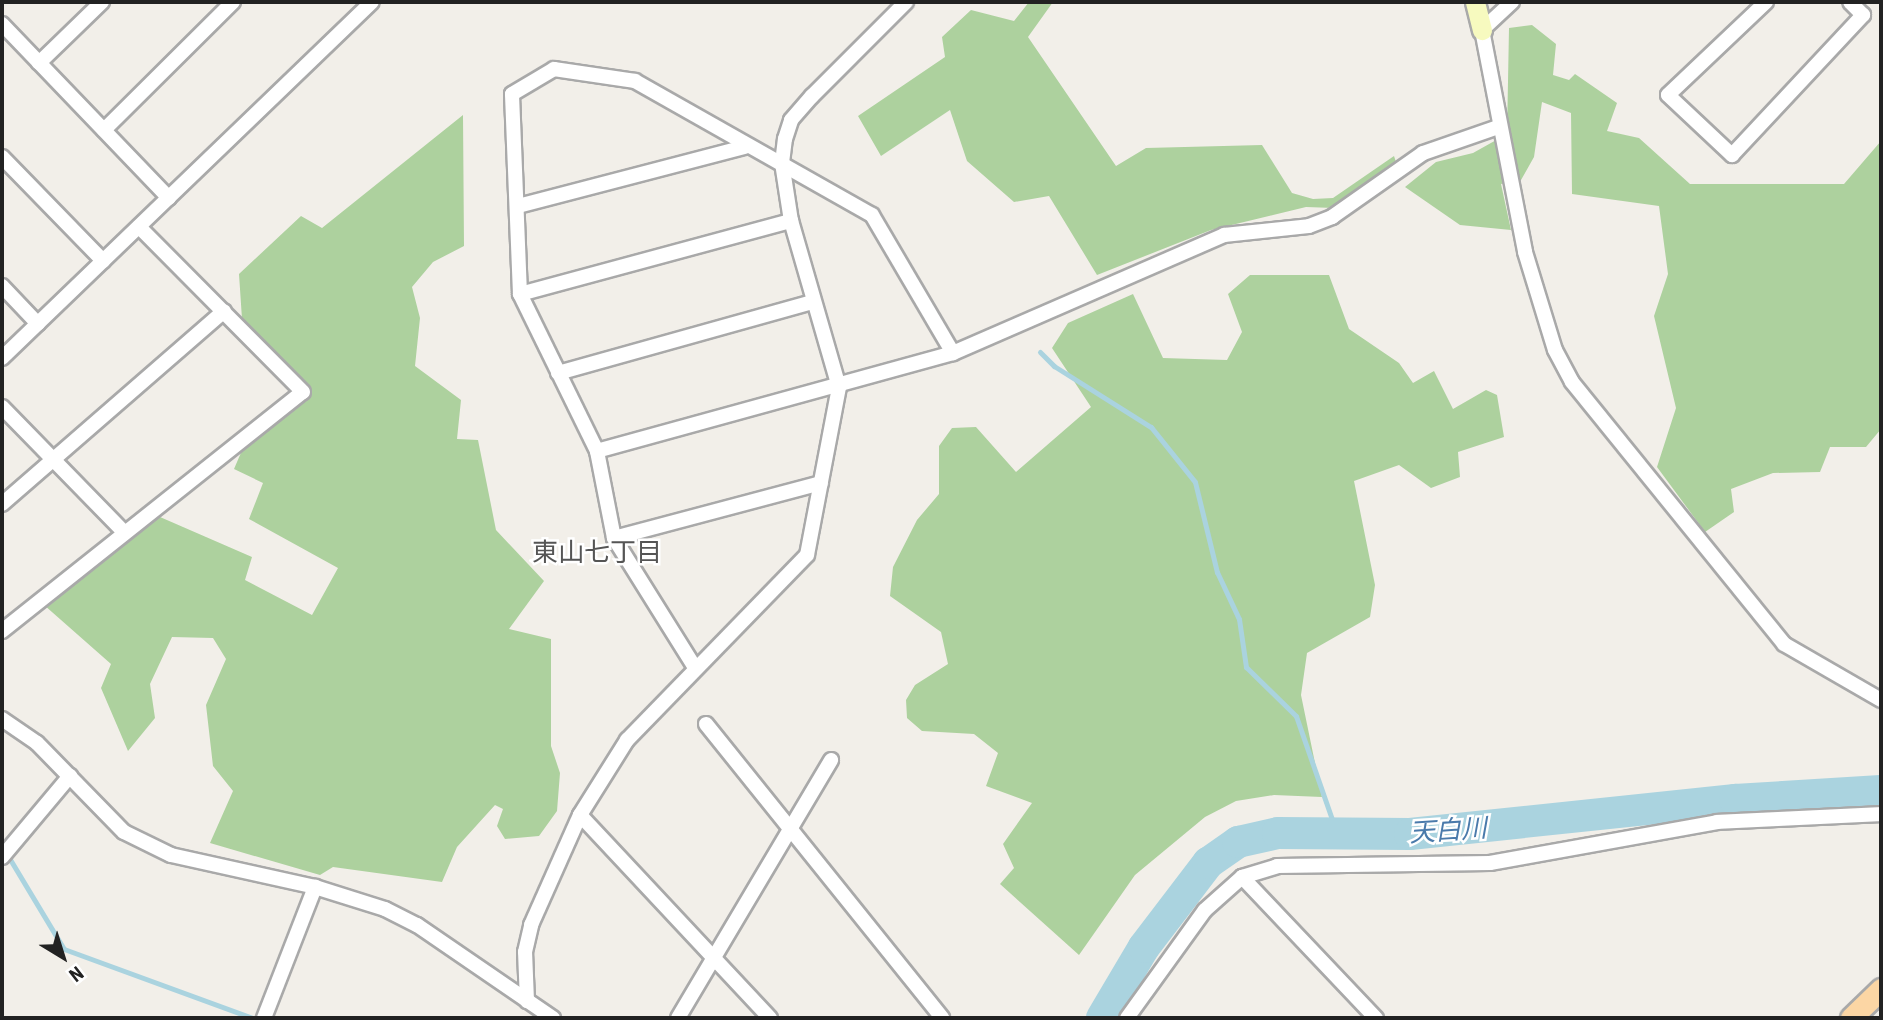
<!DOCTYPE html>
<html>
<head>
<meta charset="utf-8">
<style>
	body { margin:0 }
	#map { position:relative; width:1883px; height:1020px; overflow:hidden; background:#f2efe9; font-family:"Roboto Condensed","Noto Sans JP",sans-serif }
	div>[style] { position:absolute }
	.forest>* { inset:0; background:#add19e }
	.stream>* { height:5px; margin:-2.5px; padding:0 2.5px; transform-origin:2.5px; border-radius:2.5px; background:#aad3df }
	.river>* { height:32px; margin:-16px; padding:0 16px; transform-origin:16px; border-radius:16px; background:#aad3df }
	.roads { filter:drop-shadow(2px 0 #a9a9a9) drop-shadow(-2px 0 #a9a9a9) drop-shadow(0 2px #a9a9a9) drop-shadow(0 -2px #a9a9a9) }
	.street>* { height:14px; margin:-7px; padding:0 7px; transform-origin:7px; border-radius:7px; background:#fff }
	.secondary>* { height:19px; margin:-9.5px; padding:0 9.5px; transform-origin:9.5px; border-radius:9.5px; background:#f7fabf }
	.primary>* { height:21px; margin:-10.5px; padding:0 10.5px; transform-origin:10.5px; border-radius:10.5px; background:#fcd6a4 }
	span { translate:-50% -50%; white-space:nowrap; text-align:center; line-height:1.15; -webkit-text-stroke:5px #fff; paint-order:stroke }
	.neighbourhood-label { font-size:26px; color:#555 }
	.water-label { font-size:26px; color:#4a7aab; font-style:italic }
	.frame { position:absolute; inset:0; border:4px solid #222; pointer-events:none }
	.north { position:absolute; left:28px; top:922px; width:70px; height:70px; -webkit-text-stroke:5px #fff; paint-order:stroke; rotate:142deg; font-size:19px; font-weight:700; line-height:28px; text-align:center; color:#222 }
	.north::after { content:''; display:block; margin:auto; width:24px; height:32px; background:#222; clip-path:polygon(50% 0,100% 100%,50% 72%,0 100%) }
</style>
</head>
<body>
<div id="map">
	<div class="forest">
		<div style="clip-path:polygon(1029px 2px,1053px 2px,1028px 37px,1116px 166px,1146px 148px,1262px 145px,1292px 193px,1313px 199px,1333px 198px,1394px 156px,1396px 162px,1334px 208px,1306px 207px,1211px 230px,1097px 275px,1049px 196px,1014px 202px,967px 161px,950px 110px,881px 156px,858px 116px,945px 57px,942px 37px,971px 10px,1014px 21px)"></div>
		<div style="clip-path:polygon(1532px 25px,1556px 44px,1553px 75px,1569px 80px,1575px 74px,1617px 103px,1607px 131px,1639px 138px,1690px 184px,1844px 184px,1881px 141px,1881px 429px,1866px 447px,1830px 447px,1820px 472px,1773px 473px,1731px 489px,1734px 512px,1705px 532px,1657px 467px,1676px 408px,1654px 316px,1668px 274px,1659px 206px,1572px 194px,1571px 113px,1542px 102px,1534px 157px,1521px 180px,1501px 184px,1511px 230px,1460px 225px,1405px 187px,1436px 162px,1473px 153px,1507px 134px,1509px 28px)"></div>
		<div style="clip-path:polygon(463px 115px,464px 246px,433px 262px,412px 287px,420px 318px,415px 366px,461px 400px,457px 439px,478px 440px,496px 530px,544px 581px,509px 629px,551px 639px,551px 746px,560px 773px,557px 811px,539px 836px,505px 839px,497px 826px,503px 809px,495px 805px,457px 847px,442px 882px,333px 867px,320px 875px,210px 843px,233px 791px,213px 766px,206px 705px,226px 659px,213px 638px,172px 637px,150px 684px,155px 718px,128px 751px,101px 688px,111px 664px,44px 605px,160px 517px,252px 557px,245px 580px,312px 615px,338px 568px,249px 519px,263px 483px,234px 469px,243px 448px,312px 392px,242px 319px,239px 274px,301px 216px,322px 228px)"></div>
		<div style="clip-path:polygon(1250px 275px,1329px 275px,1349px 329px,1399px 363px,1413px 383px,1434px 371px,1453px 409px,1486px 390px,1497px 395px,1504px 437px,1458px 452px,1460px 477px,1431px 488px,1399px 465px,1354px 481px,1375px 585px,1370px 617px,1307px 653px,1301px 695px,1322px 797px,1274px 795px,1236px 801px,1205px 817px,1135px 875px,1079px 955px,1000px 884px,1014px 868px,1003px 844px,1032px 803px,986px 786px,998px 753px,974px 734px,922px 731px,907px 718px,906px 700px,915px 685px,948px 664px,941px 632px,890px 596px,893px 567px,917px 520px,939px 494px,939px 446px,952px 428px,976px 427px,1016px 472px,1091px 407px,1052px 348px,1068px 323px,1133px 294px,1163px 358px,1227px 360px,1242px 332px,1228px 294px)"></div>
	</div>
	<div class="stream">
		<div style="left:1040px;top:352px;width:20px;rotate:45deg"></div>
		<div style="left:1054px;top:366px;width:115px;rotate:32.2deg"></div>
		<div style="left:1151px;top:427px;width:70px;rotate:51.3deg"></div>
		<div style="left:1195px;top:482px;width:93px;rotate:76.3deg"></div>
		<div style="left:1217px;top:572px;width:52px;rotate:64.9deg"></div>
		<div style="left:1239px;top:619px;width:49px;rotate:81.7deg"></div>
		<div style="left:1246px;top:667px;width:70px;rotate:44.4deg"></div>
		<div style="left:1296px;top:716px;width:125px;rotate:70.8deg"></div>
		<div style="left:2px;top:846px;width:120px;rotate:59deg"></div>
		<div style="left:64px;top:949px;width:201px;rotate:20.1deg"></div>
	</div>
	<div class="river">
		<div style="left:1102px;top:1018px;width:82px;rotate:-59.4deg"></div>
		<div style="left:1144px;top:947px;width:106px;rotate:-52.7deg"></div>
		<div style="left:1208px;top:863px;width:37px;rotate:-35deg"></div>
		<div style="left:1238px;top:842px;width:41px;rotate:-12.7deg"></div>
		<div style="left:1278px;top:833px;width:132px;rotate:0.4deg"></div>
		<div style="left:1410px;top:834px;width:327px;rotate:-6deg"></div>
		<div style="left:1735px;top:800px;width:146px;rotate:-3.5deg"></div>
	</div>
	<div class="roads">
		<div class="street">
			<div style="left:1512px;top:2px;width:41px;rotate:137deg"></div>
			<div style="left:1482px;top:30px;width:226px;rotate:79deg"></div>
			<div style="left:1525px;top:252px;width:102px;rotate:73deg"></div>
			<div style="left:1555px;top:350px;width:36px;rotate:62deg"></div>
			<div style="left:1572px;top:382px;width:337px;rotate:51deg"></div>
			<div style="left:1784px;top:644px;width:112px;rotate:30deg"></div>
			<div style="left:1766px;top:2px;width:135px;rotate:136.5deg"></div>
			<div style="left:1668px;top:95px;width:88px;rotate:43.2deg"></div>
			<div style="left:1732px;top:155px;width:192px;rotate:-46.9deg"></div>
			<div style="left:1863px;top:15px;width:18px;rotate:-135deg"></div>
			<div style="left:2px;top:24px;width:241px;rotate:46.2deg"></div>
			<div style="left:39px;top:63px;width:88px;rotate:-44.1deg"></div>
			<div style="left:104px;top:130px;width:182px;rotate:-44.8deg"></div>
			<div style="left:2px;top:157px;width:145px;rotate:45.8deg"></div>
			<div style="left:518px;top:206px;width:234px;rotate:-14.6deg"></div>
			<div style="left:2px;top:286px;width:52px;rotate:46.5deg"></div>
			<div style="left:520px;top:294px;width:281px;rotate:-15.1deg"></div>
			<div style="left:2px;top:358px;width:513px;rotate:-43.9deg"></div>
			<div style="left:558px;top:373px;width:265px;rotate:-15.6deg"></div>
			<div style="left:2px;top:407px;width:173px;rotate:45.7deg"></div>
			<div style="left:597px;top:451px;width:369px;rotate:-15.4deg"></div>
			<div style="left:953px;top:353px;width:296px;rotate:-23.5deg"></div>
			<div style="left:1224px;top:235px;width:85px;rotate:-6deg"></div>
			<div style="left:1309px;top:226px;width:25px;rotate:-21deg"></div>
			<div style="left:1332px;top:217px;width:111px;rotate:-35.1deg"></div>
			<div style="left:1423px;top:153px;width:79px;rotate:-19.1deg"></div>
			<div style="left:2px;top:504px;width:294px;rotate:-41deg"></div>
			<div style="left:614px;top:538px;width:214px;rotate:-14.9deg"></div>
			<div style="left:2px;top:631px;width:384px;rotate:-38.5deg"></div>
			<div style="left:303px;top:392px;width:233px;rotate:-134.8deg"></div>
			<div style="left:694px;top:666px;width:151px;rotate:-122deg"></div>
			<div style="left:614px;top:538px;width:89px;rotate:-101.1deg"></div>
			<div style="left:597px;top:451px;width:175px;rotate:-116.1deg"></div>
			<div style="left:520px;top:294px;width:200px;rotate:-92.3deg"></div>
			<div style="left:512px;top:94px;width:49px;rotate:-30.8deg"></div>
			<div style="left:554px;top:69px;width:82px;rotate:8.4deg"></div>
			<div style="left:635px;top:81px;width:272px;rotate:29.5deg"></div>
			<div style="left:872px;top:215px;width:160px;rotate:59.6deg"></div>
			<div style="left:2px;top:719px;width:42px;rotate:34.4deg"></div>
			<div style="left:37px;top:743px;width:124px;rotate:45.7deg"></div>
			<div style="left:124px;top:832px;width:52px;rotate:26.1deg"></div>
			<div style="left:171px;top:855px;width:148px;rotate:12.5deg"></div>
			<div style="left:315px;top:887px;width:73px;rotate:17.4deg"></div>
			<div style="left:385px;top:909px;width:36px;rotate:27deg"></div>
			<div style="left:417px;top:925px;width:165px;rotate:34.4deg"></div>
			<div style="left:706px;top:724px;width:377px;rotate:51.2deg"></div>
			<div style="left:580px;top:815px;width:278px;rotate:46.9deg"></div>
			<div style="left:2px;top:857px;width:106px;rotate:-50deg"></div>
			<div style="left:1242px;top:877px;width:195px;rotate:46.5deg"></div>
			<div style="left:527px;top:1001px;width:49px;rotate:-92.3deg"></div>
			<div style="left:525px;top:952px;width:28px;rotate:-77deg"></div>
			<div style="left:531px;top:925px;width:120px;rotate:-66deg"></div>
			<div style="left:580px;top:815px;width:89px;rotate:-57.9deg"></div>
			<div style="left:627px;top:740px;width:258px;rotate:-45.8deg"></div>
			<div style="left:807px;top:555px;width:171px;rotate:-79.2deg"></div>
			<div style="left:839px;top:387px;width:173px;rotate:-106.1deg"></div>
			<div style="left:791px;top:221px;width:59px;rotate:-98.8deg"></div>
			<div style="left:782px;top:163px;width:24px;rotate:-83deg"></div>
			<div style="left:785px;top:139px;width:20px;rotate:-72deg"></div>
			<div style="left:791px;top:120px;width:32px;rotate:-49deg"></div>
			<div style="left:812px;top:96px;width:133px;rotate:-45deg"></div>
			<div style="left:264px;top:1018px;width:141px;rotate:-68.7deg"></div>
			<div style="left:678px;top:1018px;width:300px;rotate:-59.3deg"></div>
			<div style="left:1127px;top:1018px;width:133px;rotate:-54.2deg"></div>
			<div style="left:1205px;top:910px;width:50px;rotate:-41.7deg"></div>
			<div style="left:1242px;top:877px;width:37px;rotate:-17deg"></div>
			<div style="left:1277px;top:866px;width:213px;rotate:-0.8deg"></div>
			<div style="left:1490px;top:863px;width:231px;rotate:-10.2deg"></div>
			<div style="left:1717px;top:822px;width:164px;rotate:-2.8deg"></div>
		</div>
		<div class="secondary">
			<div style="left:1475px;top:2px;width:29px;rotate:76deg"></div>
		</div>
		<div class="primary">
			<div style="left:1851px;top:1018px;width:42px;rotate:-44deg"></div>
		</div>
	</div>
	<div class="neighbourhood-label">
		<span style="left:597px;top:553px">東山七丁目</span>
	</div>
	<div class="water-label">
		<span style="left:1448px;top:831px;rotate:-4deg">天白川</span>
	</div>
	<div class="frame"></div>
	<div class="north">N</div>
</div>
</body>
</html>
